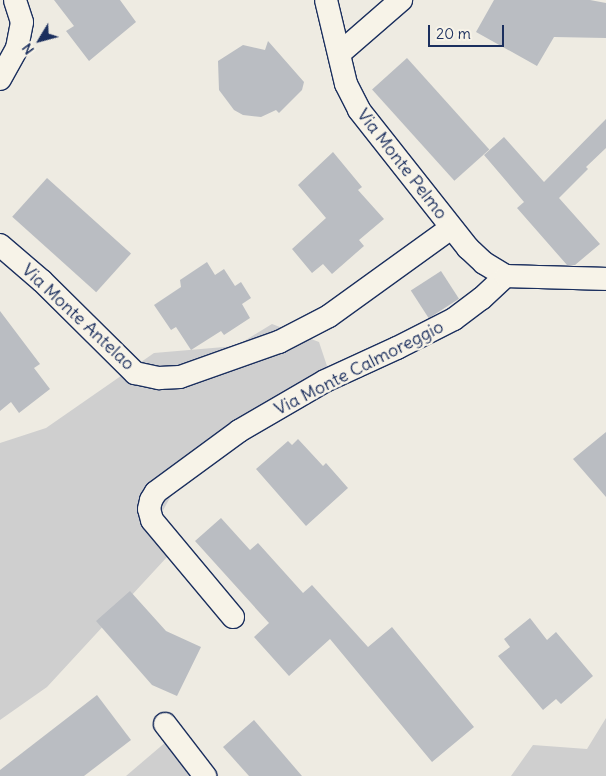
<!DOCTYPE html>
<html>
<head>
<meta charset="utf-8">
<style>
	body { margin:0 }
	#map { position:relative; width:606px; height:776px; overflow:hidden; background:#eeebe2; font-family:Delius,sans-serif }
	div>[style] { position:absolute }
	.green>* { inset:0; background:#cfcfcf }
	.building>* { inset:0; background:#babdc2; transform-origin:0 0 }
	.roads { filter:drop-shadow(1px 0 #1b2f5e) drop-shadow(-1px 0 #1b2f5e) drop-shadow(0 1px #1b2f5e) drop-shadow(0 -1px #1b2f5e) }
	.minor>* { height:22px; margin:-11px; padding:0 11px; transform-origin:11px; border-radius:11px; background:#f7f3e8 }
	span { translate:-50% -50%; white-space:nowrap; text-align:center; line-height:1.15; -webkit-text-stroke:5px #f7f3e8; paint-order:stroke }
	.street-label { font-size:18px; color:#1b2f5e }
	.north { position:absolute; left:15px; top:15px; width:50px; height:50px; -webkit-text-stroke:4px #f7f3e8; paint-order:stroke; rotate:233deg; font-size:14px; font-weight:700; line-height:20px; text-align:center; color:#1b2f5e }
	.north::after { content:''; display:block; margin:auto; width:18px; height:22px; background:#1b2f5e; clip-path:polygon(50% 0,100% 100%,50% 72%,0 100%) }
	.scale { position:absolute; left:428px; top:25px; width:76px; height:22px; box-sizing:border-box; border:2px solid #1b2f5e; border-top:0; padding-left:6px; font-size:15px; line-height:18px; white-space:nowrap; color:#1b2f5e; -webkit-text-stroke:4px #f7f3e8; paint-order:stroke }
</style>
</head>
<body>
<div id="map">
	<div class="green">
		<div style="clip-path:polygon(272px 324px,319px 342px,327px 366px,316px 389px,182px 476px,161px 514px,172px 530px,167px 557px,47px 687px,0 720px,0 443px,46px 428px,154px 353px,236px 346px)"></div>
		<div style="clip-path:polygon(606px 718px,606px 776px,511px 776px,533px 745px,587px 749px)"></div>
		<div style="clip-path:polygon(167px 741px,198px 776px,126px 776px)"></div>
	</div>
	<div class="building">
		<div style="clip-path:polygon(54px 0,120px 0,136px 22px,89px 61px,66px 31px,74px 26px)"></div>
		<div style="clip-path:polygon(494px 0,590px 0,606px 3px,606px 38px,554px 37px,537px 66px,476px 32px)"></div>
		<div style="clip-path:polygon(268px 41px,304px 82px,302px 90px,279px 113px,276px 110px,261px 117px,243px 115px,234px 110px,219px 90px,218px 61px,243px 45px,265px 50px)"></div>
		<div style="left:407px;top:58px;width:123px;height:47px;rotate:48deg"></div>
		<div style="clip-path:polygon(606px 119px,606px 148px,586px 167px,588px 169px,559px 198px,600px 244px,575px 265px,567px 265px,517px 208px,524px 202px,484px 155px,504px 137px,544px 182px)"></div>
		<div style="clip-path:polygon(333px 152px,362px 187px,358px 190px,384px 219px,359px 240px,364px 246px,332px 274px,323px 264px,312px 273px,292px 249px,326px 218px,298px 185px)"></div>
		<div style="left:47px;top:178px;width:113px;height:52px;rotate:42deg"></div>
		<div style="clip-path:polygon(207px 262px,215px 275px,224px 269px,235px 286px,241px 282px,251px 298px,242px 304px,250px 318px,224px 335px,221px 331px,191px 350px,176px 327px,171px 330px,154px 305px,181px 287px,180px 280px)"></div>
		<div style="left:441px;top:271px;width:33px;height:36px;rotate:57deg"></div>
		<div style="clip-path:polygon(0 311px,40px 364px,34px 368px,50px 389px,19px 413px,11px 402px,0 411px)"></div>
		<div style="clip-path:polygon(606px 432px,606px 497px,573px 459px)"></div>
		<div style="clip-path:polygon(298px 439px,323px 466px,326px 463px,348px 488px,306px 526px,256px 469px,288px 441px,292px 445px)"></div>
		<div style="clip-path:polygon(221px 518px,250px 550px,258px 543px,303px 593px,312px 585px,368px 647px,392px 627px,474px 727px,432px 762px,330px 639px,289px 676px,254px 637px,269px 623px,195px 541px)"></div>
		<div style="clip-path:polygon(130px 591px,166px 631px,201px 647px,177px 696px,152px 685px,96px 621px)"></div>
		<div style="clip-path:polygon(530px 618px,547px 640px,556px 632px,593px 676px,561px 704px,556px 699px,543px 710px,498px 656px,510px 647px,504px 639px)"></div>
		<div style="clip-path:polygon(97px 695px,131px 740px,84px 776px,0 776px,0 770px)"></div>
		<div style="clip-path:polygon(254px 720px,302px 776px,249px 776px,223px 747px)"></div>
	</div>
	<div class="roads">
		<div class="minor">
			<div style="left:326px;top:0;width:86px;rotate:76.6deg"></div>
			<div style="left:346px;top:84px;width:29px;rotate:63deg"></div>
			<div style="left:359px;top:110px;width:176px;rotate:51.7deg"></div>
			<div style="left:468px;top:248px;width:22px;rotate:43deg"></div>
			<div style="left:484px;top:263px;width:26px;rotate:31deg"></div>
			<div style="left:340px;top:53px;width:81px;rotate:-41deg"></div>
			<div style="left:0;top:79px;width:35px;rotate:-61deg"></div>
			<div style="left:17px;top:48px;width:26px;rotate:-79deg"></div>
			<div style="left:22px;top:22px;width:23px;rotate:-108deg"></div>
			<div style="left:0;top:245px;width:55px;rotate:40.6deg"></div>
			<div style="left:42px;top:281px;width:131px;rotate:44.7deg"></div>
			<div style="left:135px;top:373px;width:25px;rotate:12deg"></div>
			<div style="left:159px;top:378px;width:21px;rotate:-3deg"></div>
			<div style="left:180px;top:377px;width:105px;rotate:-19.5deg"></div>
			<div style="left:279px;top:342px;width:56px;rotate:-27.5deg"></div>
			<div style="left:329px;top:316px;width:150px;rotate:-35.8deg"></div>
			<div style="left:233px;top:617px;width:126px;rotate:-129.9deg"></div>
			<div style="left:152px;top:520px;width:11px;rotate:-105deg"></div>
			<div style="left:149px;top:509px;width:9px;rotate:-77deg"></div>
			<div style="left:151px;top:500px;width:9px;rotate:-58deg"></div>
			<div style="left:156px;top:492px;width:103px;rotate:-36.3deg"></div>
			<div style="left:239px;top:431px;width:99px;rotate:-30.2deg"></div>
			<div style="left:325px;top:381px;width:79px;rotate:-24.6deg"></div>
			<div style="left:397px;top:348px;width:64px;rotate:-27deg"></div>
			<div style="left:454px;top:319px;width:34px;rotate:-37deg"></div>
			<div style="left:481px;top:299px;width:34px;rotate:-43deg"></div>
			<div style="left:506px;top:276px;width:100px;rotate:1.7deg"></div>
			<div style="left:165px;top:724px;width:66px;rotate:52.4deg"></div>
		</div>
	</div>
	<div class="street-label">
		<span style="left:402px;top:164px;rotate:52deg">Via Monte Pelmo</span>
		<span style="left:78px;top:317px;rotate:43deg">Via Monte Antelao</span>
		<span style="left:359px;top:368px;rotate:-27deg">Via Monte Calmoreggio</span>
	</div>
	<div class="north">N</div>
	<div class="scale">20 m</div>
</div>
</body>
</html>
